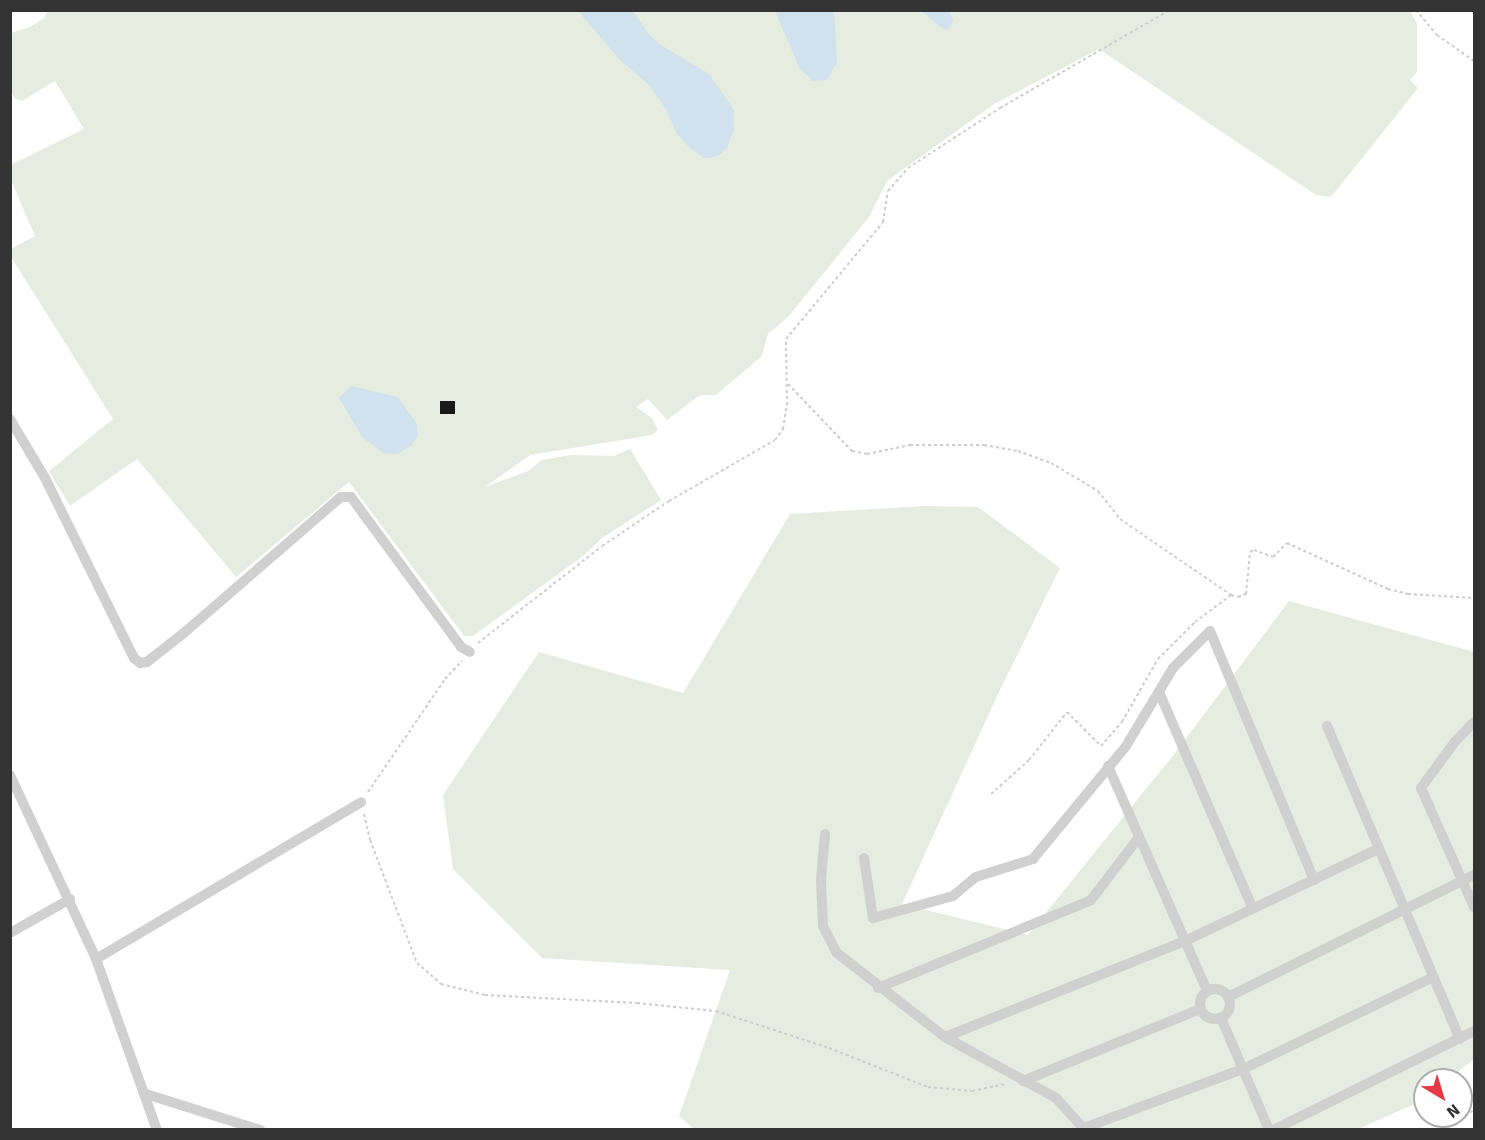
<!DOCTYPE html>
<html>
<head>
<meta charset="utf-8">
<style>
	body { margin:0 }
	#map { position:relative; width:1485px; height:1140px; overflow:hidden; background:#fff; font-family:Signika,sans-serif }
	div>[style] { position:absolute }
	.green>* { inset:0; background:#e6ecdf }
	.water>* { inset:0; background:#cfe2ee }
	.building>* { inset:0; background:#1a1a1a; transform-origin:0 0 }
	.path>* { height:2px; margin-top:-1px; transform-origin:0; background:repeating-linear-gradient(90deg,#cdcdcd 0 3px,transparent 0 6px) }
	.street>* { height:10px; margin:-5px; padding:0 5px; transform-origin:5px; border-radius:5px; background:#d0d0d0 }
	.street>.ring { margin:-5px; padding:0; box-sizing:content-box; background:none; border:10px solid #d0d0d0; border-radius:50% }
	span { translate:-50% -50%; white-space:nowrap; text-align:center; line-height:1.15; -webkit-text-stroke:6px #fff; paint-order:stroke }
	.frame { position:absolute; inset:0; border:12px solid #333; pointer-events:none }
	.north { position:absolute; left:1413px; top:1068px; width:60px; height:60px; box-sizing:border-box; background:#fff; border:2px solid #adadad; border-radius:50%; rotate:142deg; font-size:16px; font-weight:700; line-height:24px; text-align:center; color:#333 }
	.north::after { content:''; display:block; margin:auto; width:21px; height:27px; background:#e63946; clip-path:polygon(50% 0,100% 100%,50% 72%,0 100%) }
</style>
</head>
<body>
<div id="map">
	<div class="green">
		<div style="clip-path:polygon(1410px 10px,1417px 24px,1417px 72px,1410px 80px,1418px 88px,1331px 197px,1316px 195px,1099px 49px,994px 104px,887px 181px,869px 217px,789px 316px,768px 334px,762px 356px,716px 395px,700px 395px,667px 420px,648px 399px,636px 407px,652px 418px,658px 430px,652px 435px,530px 455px,485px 487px,528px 471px,542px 460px,570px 455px,614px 456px,630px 449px,661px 500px,602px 538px,583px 556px,473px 636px,464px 636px,349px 482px,236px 577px,137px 459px,70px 506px,49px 471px,113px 419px,11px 257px,11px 249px,35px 236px,11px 180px,11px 165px,84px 129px,55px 81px,22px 101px,14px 98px,11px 89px,11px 33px,30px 27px,44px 18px,48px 11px)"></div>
		<div style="clip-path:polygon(924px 506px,978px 507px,1060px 568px,998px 694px,902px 904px,1028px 935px,1175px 753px,1289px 601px,1474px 652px,1474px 1059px,1448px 1080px,1425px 1080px,1425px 1098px,1419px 1102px,1358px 1129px,694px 1129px,679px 1116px,730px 970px,542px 958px,453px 869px,443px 795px,539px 652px,683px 693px,790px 514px)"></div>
	</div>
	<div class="water">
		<div style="clip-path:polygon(578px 11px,633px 11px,648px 33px,659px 44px,709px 74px,734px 110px,734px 129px,727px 148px,719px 155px,711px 158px,704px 158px,691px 149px,677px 134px,666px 109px,649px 85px,620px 60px)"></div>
		<div style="clip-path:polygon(775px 11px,834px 11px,837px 62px,827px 80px,813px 81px,800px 69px)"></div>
		<div style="clip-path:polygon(922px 11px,949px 11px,953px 20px,951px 26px,946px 30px,938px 25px)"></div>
		<div style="clip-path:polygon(351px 386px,398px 397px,417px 424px,418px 435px,411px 446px,397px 454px,384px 453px,363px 438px,339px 398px)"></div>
	</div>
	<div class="building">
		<div style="left:440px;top:401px;width:15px;height:13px"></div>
	</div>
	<div class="path">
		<div style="left:1416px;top:10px;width:33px;rotate:50deg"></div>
		<div style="left:1437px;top:35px;width:45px;rotate:35.1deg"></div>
		<div style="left:788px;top:384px;width:93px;rotate:46.3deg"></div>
		<div style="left:852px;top:451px;width:15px;rotate:11deg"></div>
		<div style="left:867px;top:454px;width:44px;rotate:-11.8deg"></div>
		<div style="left:910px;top:445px;width:74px"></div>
		<div style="left:984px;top:445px;width:35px;rotate:10deg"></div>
		<div style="left:1018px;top:451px;width:35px;rotate:20deg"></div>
		<div style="left:1051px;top:463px;width:55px;rotate:30.8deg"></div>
		<div style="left:1098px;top:491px;width:36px;rotate:52deg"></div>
		<div style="left:1120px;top:519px;width:135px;rotate:34.4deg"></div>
		<div style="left:1231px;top:595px;width:7px;rotate:16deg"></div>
		<div style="left:1238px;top:597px;width:9px;rotate:-21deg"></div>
		<div style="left:1246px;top:594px;width:42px;rotate:-84.6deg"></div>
		<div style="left:1250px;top:552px;width:4px;rotate:-27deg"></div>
		<div style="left:1254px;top:550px;width:20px;rotate:20deg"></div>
		<div style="left:1273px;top:557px;width:20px;rotate:-45deg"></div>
		<div style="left:1287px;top:543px;width:111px;rotate:24.5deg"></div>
		<div style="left:1388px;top:589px;width:21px;rotate:14deg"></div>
		<div style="left:1408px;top:594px;width:66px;rotate:3.5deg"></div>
		<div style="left:478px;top:643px;width:157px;rotate:-38deg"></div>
		<div style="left:602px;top:546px;width:81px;rotate:-33.9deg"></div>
		<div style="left:669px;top:501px;width:122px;rotate:-29.9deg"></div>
		<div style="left:775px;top:440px;width:14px;rotate:-54deg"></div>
		<div style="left:783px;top:429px;width:24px;rotate:-81deg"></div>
		<div style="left:787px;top:405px;width:66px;rotate:-90.9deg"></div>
		<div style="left:786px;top:339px;width:152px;rotate:-50.3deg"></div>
		<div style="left:883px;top:222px;width:31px;rotate:-81deg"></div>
		<div style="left:888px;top:191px;width:30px;rotate:-49deg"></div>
		<div style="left:908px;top:168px;width:110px;rotate:-33.1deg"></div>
		<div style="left:1000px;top:108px;width:196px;rotate:-30deg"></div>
		<div style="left:368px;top:792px;width:137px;rotate:-55.7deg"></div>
		<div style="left:445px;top:679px;width:25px;rotate:-47deg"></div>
		<div style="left:991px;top:794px;width:51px;rotate:-41.8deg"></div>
		<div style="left:1029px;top:760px;width:61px;rotate:-51.6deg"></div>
		<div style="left:1067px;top:712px;width:48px;rotate:45deg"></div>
		<div style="left:1101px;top:746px;width:32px;rotate:-49deg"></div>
		<div style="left:1122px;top:722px;width:73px;rotate:-60.3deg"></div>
		<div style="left:1158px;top:659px;width:52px;rotate:-45deg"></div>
		<div style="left:1195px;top:622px;width:45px;rotate:-36.9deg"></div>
		<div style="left:364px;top:814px;width:27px;rotate:77deg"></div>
		<div style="left:370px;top:840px;width:132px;rotate:69.1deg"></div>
		<div style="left:417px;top:963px;width:32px;rotate:41deg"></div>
		<div style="left:441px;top:984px;width:45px;rotate:14deg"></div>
		<div style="left:485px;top:995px;width:152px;rotate:3deg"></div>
		<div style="left:637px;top:1003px;width:79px;rotate:5.8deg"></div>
		<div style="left:716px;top:1011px;width:119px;rotate:18.1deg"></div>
		<div style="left:829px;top:1048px;width:106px;rotate:21.5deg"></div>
		<div style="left:928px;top:1087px;width:44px;rotate:5.2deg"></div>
		<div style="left:972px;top:1091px;width:34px;rotate:-12deg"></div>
		<div style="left:1437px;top:1130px;width:14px;rotate:-17deg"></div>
		<div style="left:1450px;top:1126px;width:29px;rotate:-34deg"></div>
	</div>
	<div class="street">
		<div style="left:10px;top:419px;width:69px;rotate:59.3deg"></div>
		<div style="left:45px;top:478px;width:201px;rotate:63.7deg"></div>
		<div style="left:134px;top:658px;width:8px;rotate:40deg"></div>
		<div style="left:140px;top:663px;width:7px;rotate:-8deg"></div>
		<div style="left:147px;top:662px;width:48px;rotate:-38.3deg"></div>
		<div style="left:185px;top:632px;width:206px;rotate:-40.9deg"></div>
		<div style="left:341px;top:497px;width:10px"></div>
		<div style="left:351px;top:497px;width:186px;rotate:53.7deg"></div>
		<div style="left:461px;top:647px;width:10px;rotate:29deg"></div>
		<div style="left:1159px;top:692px;width:236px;rotate:66.6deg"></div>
		<div style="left:1474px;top:722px;width:29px;rotate:134deg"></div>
		<div style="left:1454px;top:743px;width:56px;rotate:126.3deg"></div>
		<div style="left:1421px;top:788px;width:130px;rotate:66deg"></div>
		<div style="left:1327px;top:726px;width:340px;rotate:67deg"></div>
		<div style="left:1108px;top:766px;width:245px;rotate:66.2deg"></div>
		<div style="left:10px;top:775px;width:203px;rotate:64.9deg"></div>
		<div style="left:96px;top:959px;width:182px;rotate:70.4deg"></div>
		<div style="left:825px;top:834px;width:46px;rotate:95deg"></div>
		<div style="left:821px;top:880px;width:46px;rotate:87.5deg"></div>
		<div style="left:823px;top:926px;width:30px;rotate:63deg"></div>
		<div style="left:837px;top:953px;width:137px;rotate:37.9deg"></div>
		<div style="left:945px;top:1037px;width:127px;rotate:28.8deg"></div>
		<div style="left:1056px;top:1098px;width:43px;rotate:47.8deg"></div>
		<div style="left:864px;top:858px;width:61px;rotate:81.5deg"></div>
		<div style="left:873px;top:918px;width:83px;rotate:-15.4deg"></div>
		<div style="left:953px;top:896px;width:30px;rotate:-40deg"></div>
		<div style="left:976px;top:877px;width:60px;rotate:-17.5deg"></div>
		<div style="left:1033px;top:859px;width:146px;rotate:-50.5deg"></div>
		<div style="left:1126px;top:746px;width:91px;rotate:-58.9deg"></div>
		<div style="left:1173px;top:668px;width:52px;rotate:-45deg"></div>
		<div style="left:1210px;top:631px;width:270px;rotate:67.3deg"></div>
		<div style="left:10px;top:933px;width:69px;rotate:-29.5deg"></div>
		<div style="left:96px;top:959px;width:308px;rotate:-30.6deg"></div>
		<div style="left:878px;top:988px;width:230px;rotate:-22.4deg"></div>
		<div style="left:1091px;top:900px;width:79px;rotate:-52.7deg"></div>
		<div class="ring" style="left:1200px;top:989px;width:20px;height:20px"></div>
		<div style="left:1228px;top:997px;width:275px;rotate:-26.4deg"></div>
		<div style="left:1221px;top:1018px;width:122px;rotate:66.8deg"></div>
		<div style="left:945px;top:1037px;width:258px;rotate:-21.8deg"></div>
		<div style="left:1185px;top:941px;width:214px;rotate:-25.5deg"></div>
		<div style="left:1023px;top:1081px;width:191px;rotate:-22.1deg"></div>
		<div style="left:146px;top:1094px;width:120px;rotate:17.5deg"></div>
		<div style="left:1084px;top:1128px;width:170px;rotate:-20.4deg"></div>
		<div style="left:1243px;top:1069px;width:211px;rotate:-25.8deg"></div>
		<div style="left:1273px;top:1130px;width:224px;rotate:-26.2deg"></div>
	</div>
	<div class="frame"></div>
	<div class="north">N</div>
</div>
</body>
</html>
